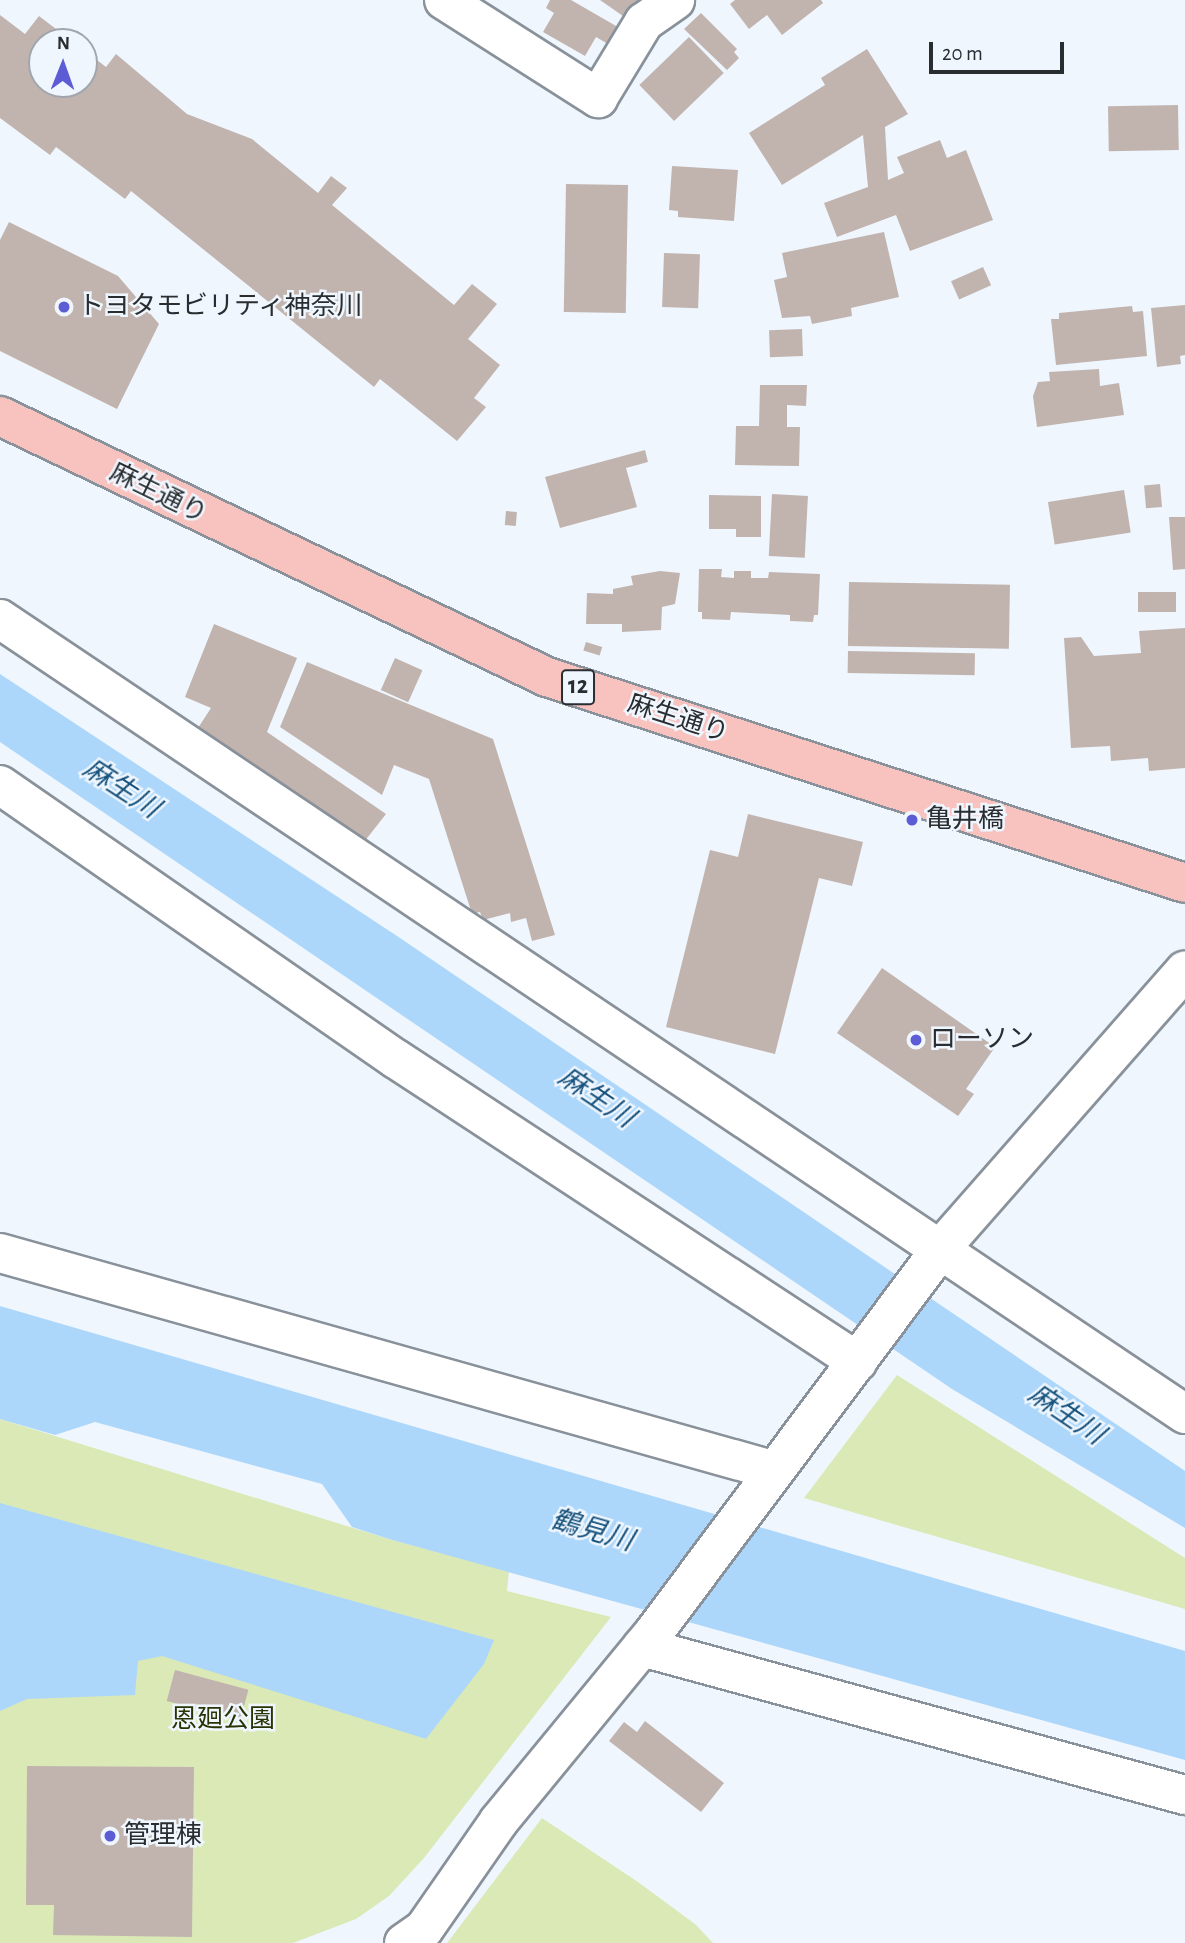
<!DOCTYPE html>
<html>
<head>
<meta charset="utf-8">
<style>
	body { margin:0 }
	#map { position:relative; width:1185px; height:1943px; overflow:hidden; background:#eff6fe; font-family:"Alegreya Sans","Noto Sans JP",sans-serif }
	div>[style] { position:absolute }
	.green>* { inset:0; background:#dbe9b7 }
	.water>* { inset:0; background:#acd7fb }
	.building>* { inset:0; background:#c1b4af; transform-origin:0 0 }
	.roads { filter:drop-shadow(2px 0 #89919a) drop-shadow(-2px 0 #89919a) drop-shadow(0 2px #89919a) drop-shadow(0 -2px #89919a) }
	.minor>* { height:38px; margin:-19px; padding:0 19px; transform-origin:19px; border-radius:19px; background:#fff }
	.major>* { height:38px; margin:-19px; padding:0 19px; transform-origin:19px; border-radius:19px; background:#f8c2bf }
	.dots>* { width:19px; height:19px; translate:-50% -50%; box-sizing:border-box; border:4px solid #eff6fe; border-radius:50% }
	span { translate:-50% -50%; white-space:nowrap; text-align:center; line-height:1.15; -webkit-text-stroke:5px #eff6fe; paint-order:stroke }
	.shield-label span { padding:2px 5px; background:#eff6fe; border:2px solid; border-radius:5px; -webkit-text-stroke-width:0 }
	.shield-label { font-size:24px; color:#292d30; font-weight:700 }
	.poi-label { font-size:26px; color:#292d30 }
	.left { translate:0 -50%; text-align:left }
	.street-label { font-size:26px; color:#292d30 }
	.park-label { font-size:26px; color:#2a3303 }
	.water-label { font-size:28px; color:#15517c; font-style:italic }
	.north { position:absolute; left:28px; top:28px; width:70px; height:70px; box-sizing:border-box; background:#eff6fe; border:2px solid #a0a6ac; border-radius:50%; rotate:1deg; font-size:19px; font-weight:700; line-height:28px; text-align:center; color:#292d30 }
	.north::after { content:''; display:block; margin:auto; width:24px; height:32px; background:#5c5cd4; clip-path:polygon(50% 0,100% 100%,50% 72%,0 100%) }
	.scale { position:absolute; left:929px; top:42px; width:135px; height:32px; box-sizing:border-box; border:4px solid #292d30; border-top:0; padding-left:9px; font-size:21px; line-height:24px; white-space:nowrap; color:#292d30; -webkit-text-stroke:5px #eff6fe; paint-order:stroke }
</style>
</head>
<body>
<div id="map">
	<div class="green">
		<div style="clip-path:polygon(897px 1375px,1185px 1558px,1185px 1609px,804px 1498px)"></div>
		<div style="clip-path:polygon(0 1419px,389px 1539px,509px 1571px,507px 1591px,611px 1617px,424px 1858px,389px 1896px,356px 1919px,293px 1943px,0 1943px)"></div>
		<div style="clip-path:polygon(542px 1818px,638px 1882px,695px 1924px,713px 1943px,447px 1943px)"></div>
	</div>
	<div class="water">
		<div style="clip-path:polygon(0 674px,400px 938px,1185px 1471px,1185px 1528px,952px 1389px,0 742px)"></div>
		<div style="clip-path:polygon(0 1306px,1185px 1651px,1185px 1760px,389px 1539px,352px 1527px,322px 1484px,95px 1422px,55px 1435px,0 1419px)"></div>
		<div style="clip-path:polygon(0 1503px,494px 1640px,484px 1664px,426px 1739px,162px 1656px,138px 1661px,135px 1695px,27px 1699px,0 1711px)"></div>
	</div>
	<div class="building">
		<div style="clip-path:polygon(550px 0,571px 0,623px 30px,613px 47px,596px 37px,585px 56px,543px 32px,554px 13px,546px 8px)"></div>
		<div style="clip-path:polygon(600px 0,642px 0,633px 23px)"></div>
		<div style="clip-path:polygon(735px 0,821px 0,823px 3px,782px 35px,767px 15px,749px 29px,730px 4px)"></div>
		<div style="clip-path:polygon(701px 13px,737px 49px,734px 52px,739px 58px,727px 70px,684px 29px)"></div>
		<div style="clip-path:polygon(0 15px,25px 34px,39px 16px,73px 42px,42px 42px,42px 84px,84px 84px,84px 50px,106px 67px,116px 54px,187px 114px,252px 139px,318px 193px,331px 176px,347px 188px,332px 205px,454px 305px,472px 284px,497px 304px,468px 339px,500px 365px,474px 398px,486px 407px,457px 441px,380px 379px,374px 387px,131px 191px,125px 199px,56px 147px,50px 155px,0 118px)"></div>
		<div style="left:689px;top:37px;width:50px;height:69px;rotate:46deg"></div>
		<div style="clip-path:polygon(867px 49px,908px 114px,885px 127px,888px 180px,904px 173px,897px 157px,940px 140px,947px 158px,966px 150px,993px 220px,910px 251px,896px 215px,837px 237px,824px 203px,868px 187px,863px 135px,782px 185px,749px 133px,825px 85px,821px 78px)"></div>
		<div style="left:1178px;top:105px;width:45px;height:70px;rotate:89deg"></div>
		<div style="clip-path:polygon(672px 166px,738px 170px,734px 221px,678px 217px,678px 211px,669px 210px)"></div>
		<div style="left:566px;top:184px;width:62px;height:128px;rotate:1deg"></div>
		<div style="clip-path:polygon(9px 222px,118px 276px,159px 324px,117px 409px,0 351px,0 240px)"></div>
		<div style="clip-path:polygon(884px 232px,899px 297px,851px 308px,852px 316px,812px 324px,810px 316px,782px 318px,774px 280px,787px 277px,782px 253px)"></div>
		<div style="left:664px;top:253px;width:36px;height:54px;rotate:2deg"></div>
		<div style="left:983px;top:267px;width:20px;height:35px;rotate:66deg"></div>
		<div style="clip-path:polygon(1185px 305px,1185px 355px,1180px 356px,1181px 364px,1157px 367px,1151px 308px)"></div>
		<div style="clip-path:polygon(1132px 306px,1133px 312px,1143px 311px,1147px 356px,1056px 365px,1051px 319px,1059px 319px,1059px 313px)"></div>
		<div style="left:802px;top:329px;width:27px;height:33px;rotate:88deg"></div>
		<div style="clip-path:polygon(1099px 369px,1100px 386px,1119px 383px,1124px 415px,1037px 427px,1033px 396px,1038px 382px,1050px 381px,1049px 372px)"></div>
		<div style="clip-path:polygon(760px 385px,807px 385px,806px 406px,787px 405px,787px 427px,800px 427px,799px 466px,735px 465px,736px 426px,759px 426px)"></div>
		<div style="clip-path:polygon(645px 450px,648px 462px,626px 468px,637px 507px,560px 528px,545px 477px)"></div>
		<div style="left:1160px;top:484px;width:23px;height:16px;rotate:85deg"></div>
		<div style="left:1124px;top:490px;width:43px;height:77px;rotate:81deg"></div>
		<div style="left:772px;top:494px;width:36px;height:62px;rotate:3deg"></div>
		<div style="clip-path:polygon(709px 495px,761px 496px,761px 537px,736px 537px,736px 529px,709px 529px)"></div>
		<div style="left:506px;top:511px;width:11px;height:14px;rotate:5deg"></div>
		<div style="clip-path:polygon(1169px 517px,1185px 517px,1185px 569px,1173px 570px)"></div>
		<div style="clip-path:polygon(699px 569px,722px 569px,721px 577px,734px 578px,734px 571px,751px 571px,751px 578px,768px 578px,769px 572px,820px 574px,818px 615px,814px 615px,813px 622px,790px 621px,790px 615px,731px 612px,730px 620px,702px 619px,702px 612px,698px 612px)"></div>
		<div style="clip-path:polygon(660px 571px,680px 573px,675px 604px,662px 607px,661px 630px,622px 632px,622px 624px,586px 624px,587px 593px,613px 594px,613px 589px,633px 585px,631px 576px)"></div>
		<div style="left:849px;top:582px;width:161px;height:64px;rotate:1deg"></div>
		<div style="left:1176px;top:592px;width:20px;height:38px;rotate:90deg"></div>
		<div style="clip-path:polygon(214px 624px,297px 658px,267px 732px,386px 814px,364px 842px,198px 728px,211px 708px,185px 697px)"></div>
		<div style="clip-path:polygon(1185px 628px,1185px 768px,1149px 771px,1148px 758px,1111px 761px,1110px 746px,1071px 748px,1064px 638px,1081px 637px,1094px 656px,1141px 653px,1139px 631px)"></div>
		<div style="left:586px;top:642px;width:17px;height:9px;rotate:17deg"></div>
		<div style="left:848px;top:651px;width:127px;height:22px;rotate:1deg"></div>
		<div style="left:395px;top:658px;width:30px;height:35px;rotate:24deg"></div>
		<div style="clip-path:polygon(307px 662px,493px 739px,555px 935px,532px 941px,526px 918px,511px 922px,510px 913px,483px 920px,480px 912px,472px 914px,429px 779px,394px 765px,382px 795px,280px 727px)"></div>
		<div style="clip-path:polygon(748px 814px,863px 842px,852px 886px,819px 878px,775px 1054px,666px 1027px,710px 850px,738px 857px)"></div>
		<div style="clip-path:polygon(882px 968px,995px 1047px,966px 1089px,974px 1094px,958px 1116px,837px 1033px)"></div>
		<div style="left:175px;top:1670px;width:76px;height:32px;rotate:15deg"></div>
		<div style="clip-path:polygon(645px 1721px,724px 1783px,701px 1812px,609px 1741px,624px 1722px,637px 1732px)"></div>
		<div style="clip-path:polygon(27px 1766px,194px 1767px,192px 1937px,53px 1935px,54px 1905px,26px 1905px)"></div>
	</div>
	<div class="roads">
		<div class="minor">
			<div style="left:444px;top:0;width:183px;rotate:32.5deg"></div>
			<div style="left:598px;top:98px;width:89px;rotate:-58.8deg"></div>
			<div style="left:644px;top:22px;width:38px;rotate:-35deg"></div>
			<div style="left:0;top:619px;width:1427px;rotate:33.86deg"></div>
			<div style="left:0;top:785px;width:482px;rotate:34.7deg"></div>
			<div style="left:396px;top:1059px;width:552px;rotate:33.26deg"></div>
			<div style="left:0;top:1253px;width:802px;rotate:15.7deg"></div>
			<div style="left:642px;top:1647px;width:563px;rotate:15.25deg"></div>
			<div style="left:404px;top:1943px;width:24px;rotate:-35deg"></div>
			<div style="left:424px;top:1929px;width:131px;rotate:-55.2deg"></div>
			<div style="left:499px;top:1821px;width:246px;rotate:-50.6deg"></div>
			<div style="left:655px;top:1631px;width:479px;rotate:-53.2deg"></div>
			<div style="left:942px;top:1247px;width:368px;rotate:-48.7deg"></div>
		</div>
		<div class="major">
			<div style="left:0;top:416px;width:606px;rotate:25.51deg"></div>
			<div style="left:547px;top:677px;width:670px;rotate:17.89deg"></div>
		</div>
	</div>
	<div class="dots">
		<div style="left:64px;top:307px;background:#5c5cd4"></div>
		<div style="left:912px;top:820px;background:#5c5cd4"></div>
		<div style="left:916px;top:1040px;background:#5c5cd4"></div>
		<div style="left:110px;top:1836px;background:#5c5cd4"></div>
	</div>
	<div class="shield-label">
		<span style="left:578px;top:687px">12</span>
	</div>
	<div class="poi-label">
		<span class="left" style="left:78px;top:307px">トヨタモビリティ神奈川</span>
		<span class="left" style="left:926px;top:820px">亀井橋</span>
		<span class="left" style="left:930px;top:1040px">ローソン</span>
		<span class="left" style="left:124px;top:1836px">管理棟</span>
	</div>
	<div class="street-label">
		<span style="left:158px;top:494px;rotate:26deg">麻生通り</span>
		<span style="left:678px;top:719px;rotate:18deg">麻生通り</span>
	</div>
	<div class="park-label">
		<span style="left:223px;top:1720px">恩廻公園</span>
	</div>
	<div class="water-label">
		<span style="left:121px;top:789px;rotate:33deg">麻生川</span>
		<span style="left:596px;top:1098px;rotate:34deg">麻生川</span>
		<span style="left:1066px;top:1415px;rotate:34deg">麻生川</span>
		<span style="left:592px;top:1531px;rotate:16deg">鶴見川</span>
	</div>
	<div class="north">N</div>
	<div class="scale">20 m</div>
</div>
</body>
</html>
